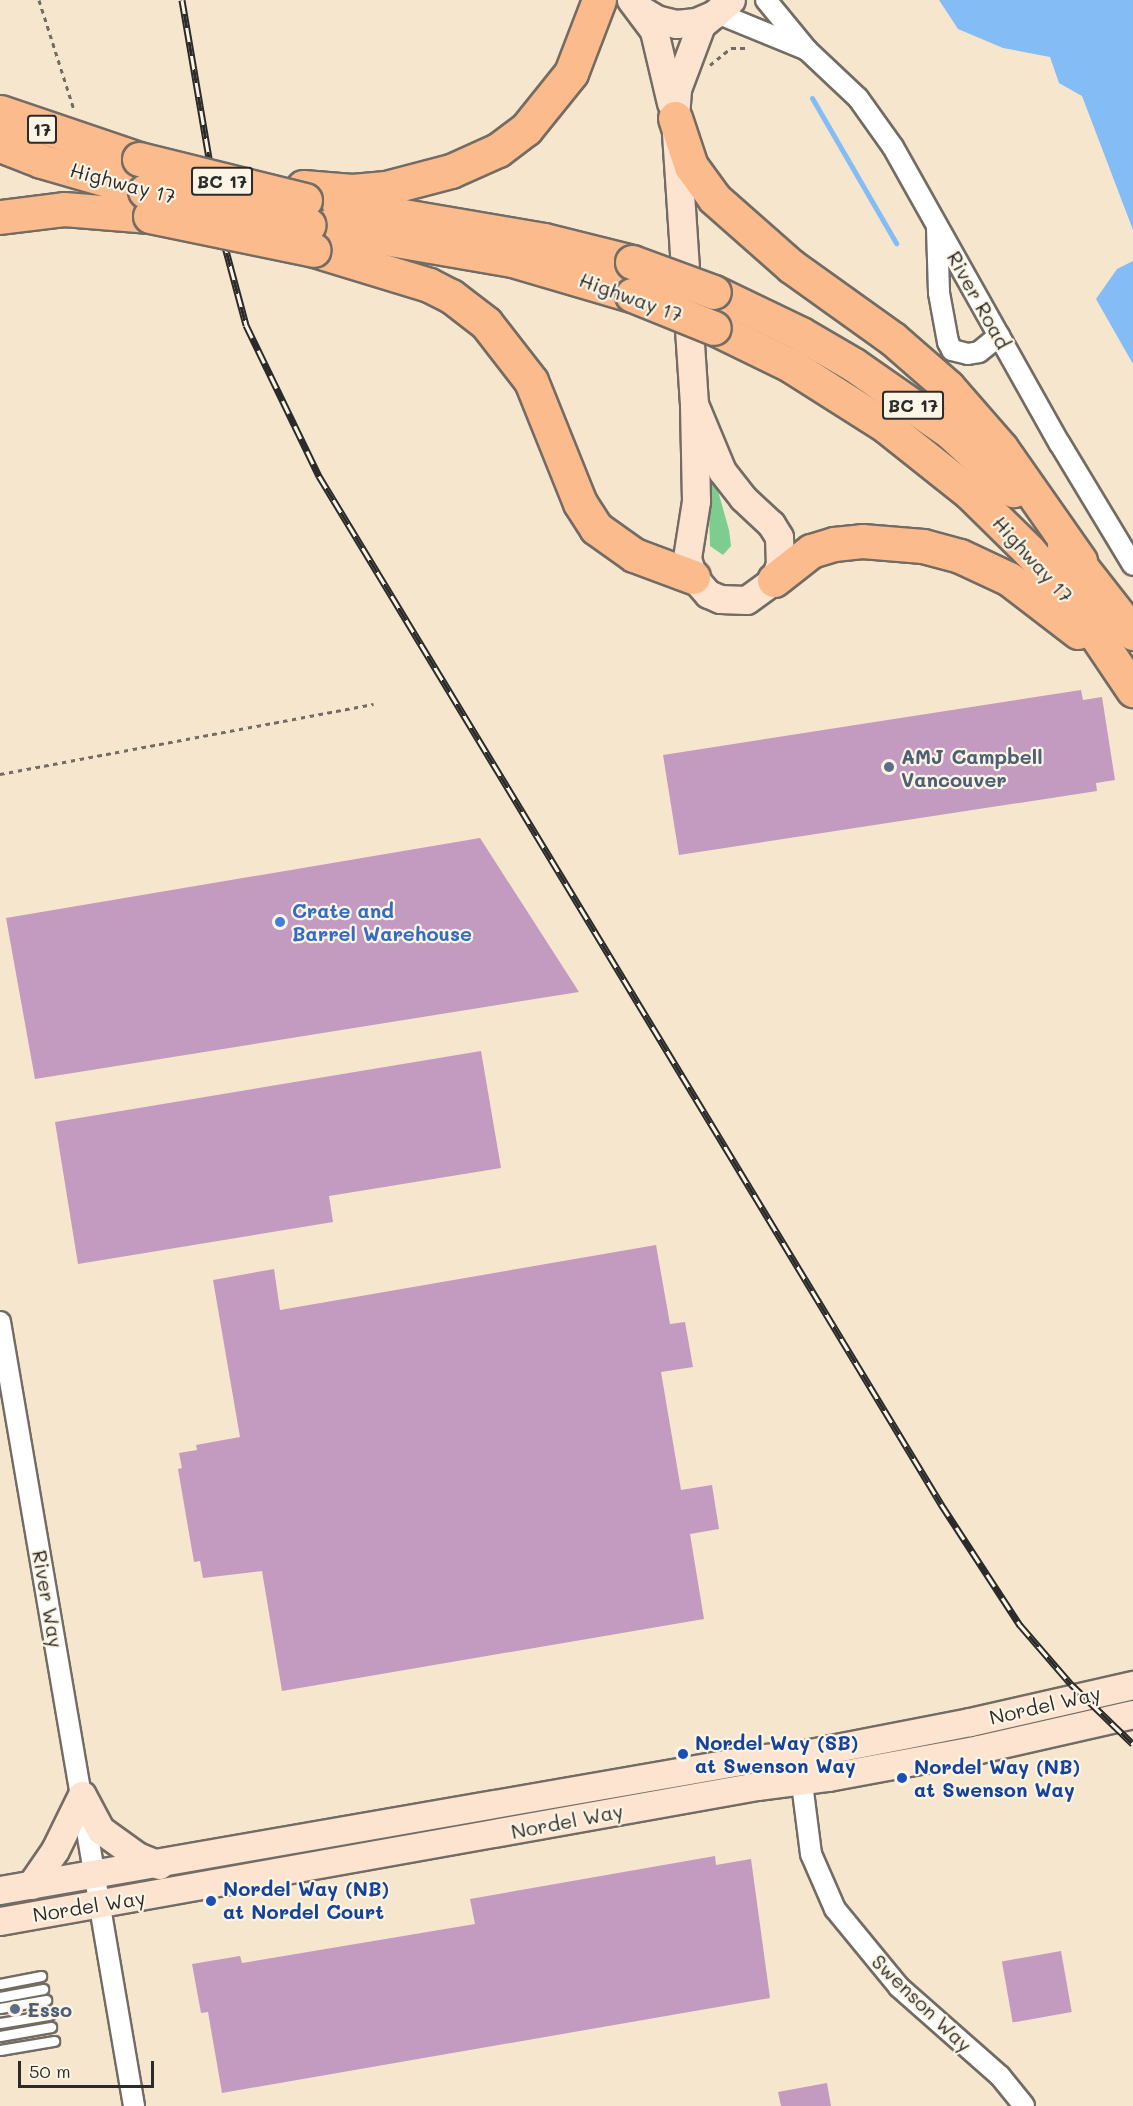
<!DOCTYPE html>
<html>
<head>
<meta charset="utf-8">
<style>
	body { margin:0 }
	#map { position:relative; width:1133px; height:2106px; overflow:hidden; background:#f6e6cd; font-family:Mali,sans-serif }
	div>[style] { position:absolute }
	.green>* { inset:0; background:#7ccd8f }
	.water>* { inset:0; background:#84bcf5 }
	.stream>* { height:5px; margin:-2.5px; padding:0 2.5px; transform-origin:2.5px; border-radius:2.5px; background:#84bcf5 }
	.building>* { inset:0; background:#c39bc0; transform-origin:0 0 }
	.path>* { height:3px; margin-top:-1.5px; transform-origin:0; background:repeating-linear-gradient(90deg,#726c64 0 4.5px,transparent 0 9px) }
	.roads { filter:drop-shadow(2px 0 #726c64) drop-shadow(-2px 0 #726c64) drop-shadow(0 2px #726c64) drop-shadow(0 -2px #726c64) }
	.lane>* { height:9px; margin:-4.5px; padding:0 4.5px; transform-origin:4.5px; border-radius:4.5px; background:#fff }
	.street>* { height:20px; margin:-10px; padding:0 10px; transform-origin:10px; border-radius:10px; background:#fff }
	.secondary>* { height:27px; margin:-13.5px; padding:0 13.5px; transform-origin:13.5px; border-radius:13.5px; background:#fde4d1 }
	.highway>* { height:33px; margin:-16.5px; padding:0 16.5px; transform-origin:16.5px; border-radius:16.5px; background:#fbbb8c }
	.rail>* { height:7px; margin-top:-3.5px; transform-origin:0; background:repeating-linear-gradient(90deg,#fcf5e5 0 14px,#2b2b2b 0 28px); box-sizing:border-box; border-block:2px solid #2b2b2b }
	.bridges { filter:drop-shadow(2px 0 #726c64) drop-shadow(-2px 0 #726c64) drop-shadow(0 2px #726c64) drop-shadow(0 -2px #726c64) }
	.highway-bridge>* { height:33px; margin:-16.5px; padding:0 16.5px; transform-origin:16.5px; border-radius:16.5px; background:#fbbb8c }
	.dots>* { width:16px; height:16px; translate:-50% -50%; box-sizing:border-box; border:3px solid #fcf5e5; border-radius:50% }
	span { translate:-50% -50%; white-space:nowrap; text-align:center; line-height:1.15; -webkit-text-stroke:4.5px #fcf5e5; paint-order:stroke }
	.shield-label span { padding:2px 4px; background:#fcf5e5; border:2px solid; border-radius:4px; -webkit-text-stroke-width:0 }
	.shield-label { font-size:18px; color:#2b2b2b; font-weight:700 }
	.street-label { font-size:20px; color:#2b2b2b }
	.service-label { font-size:20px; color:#4e5e75; font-weight:700 }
	.left { translate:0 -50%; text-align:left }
	.shop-label { font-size:20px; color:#366cbe; font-weight:700 }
	.transit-label { font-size:20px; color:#164399; font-weight:700 }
	.scale { position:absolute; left:18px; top:2061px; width:136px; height:27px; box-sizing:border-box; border:3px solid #2b2b2b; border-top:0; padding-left:8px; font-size:18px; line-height:21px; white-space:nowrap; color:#2b2b2b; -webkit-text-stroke:4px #fcf5e5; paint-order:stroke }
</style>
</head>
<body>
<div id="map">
	<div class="green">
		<div style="clip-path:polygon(711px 479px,718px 491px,729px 530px,731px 546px,723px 555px,710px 546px,708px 481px)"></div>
	</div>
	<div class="water">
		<div style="clip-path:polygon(939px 0,1133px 0,1133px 230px,1082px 96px,1059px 83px,1050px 57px,1003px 48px,958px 29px)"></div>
		<div style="clip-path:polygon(1133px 261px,1133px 364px,1096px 299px,1117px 269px)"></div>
	</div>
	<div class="stream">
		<div style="left:812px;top:98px;width:168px;rotate:59.9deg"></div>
	</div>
	<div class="building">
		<div style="clip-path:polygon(1081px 690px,1083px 700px,1102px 697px,1115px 780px,1096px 783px,1097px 791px,679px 855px,663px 755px)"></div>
		<div style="clip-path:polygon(480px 838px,579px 992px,35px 1079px,6px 918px)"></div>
		<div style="clip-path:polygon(481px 1051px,501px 1168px,329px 1196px,333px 1222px,78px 1264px,55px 1122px)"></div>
		<div style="clip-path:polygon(656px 1245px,670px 1324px,685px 1322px,693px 1367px,661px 1372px,681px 1490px,712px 1485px,719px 1529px,690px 1534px,704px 1619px,282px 1691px,262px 1571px,203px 1578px,200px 1561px,194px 1562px,178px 1469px,182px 1468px,179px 1453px,197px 1450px,196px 1445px,240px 1437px,213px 1280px,274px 1269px,280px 1310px)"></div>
		<div style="clip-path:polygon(715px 1856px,716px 1865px,751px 1859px,770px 1998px,222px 2093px,208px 2012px,201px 2013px,192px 1964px,240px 1956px,242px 1963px,475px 1924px,470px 1899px)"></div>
		<div style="left:1061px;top:1951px;width:62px;height:60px;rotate:80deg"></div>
		<div style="clip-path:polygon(827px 2083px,831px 2106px,781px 2106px,778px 2092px)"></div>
	</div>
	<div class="path">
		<div style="left:39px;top:0;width:115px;rotate:72.3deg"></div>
		<div style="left:710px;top:65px;width:27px;rotate:-39deg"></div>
		<div style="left:731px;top:48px;width:17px"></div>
		<div style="left:0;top:774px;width:380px;rotate:-10.6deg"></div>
	</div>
	<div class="roads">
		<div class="lane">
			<div style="left:0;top:1984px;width:42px;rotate:-11deg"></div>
			<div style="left:0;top:1997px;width:44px;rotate:-10.5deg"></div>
			<div style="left:0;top:2008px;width:47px;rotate:-9.9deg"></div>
			<div style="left:0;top:2023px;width:50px;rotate:-9.3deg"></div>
			<div style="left:0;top:2036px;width:52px;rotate:-10deg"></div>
			<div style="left:0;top:2050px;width:55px;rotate:-9.5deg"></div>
		</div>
		<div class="street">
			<div style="left:766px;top:0;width:65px;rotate:50.6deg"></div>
			<div style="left:807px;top:50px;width:70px;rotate:43.3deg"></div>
			<div style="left:858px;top:98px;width:60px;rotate:54.5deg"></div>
			<div style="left:893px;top:147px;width:341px;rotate:60.7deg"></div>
			<div style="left:1060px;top:444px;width:141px;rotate:58.9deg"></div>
			<div style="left:717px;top:13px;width:97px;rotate:22.3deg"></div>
			<div style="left:937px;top:228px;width:65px;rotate:88.2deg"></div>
			<div style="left:939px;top:293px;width:50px;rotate:79.6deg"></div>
			<div style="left:948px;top:342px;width:9px;rotate:63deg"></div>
			<div style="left:952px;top:350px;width:16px;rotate:14deg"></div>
			<div style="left:968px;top:354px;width:11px;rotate:-10deg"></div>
			<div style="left:979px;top:352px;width:26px;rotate:-39deg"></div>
			<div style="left:0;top:1322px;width:795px;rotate:80.3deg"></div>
			<div style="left:800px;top:1768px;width:87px;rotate:82.7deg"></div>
			<div style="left:811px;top:1854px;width:60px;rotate:66.4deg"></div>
			<div style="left:835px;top:1909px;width:101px;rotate:50.6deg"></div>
			<div style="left:899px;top:1987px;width:135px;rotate:41.4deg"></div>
			<div style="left:1000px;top:2076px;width:38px;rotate:51deg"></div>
		</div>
		<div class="secondary">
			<div style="left:631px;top:0;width:39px;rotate:53deg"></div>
			<div style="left:654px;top:31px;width:74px;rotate:76.7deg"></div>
			<div style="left:638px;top:8px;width:21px;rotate:31deg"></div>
			<div style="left:656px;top:19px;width:21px;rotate:14deg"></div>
			<div style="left:676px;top:24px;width:20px;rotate:-6deg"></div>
			<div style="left:696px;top:22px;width:21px;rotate:-23deg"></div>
			<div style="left:694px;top:404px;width:73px;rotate:67.3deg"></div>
			<div style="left:722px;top:471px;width:34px;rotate:52deg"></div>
			<div style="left:743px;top:498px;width:38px;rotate:43deg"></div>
			<div style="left:771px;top:524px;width:15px;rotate:58deg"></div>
			<div style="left:779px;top:537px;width:27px;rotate:88deg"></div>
			<div style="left:780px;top:564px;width:17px;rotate:111deg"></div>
			<div style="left:774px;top:580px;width:34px;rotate:144deg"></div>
			<div style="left:746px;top:600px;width:26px;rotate:-178deg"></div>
			<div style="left:720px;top:599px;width:13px;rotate:-157deg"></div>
			<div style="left:708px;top:594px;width:23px;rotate:-131deg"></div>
			<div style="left:693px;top:577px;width:20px;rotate:-108deg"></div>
			<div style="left:687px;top:558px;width:58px;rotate:-81deg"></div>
			<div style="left:696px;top:501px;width:97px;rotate:-91.2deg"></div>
			<div style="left:694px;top:404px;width:287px;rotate:-93.8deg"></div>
			<div style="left:675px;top:118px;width:29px;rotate:-86deg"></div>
			<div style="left:677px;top:89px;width:68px;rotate:-69.4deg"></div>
			<div style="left:701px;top:25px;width:39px;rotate:-40deg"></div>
			<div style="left:82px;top:1795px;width:40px;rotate:62deg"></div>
			<div style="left:101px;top:1830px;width:44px;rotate:35.8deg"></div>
			<div style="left:137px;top:1856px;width:24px;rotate:22deg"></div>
			<div style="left:31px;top:1885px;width:42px;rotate:-55.6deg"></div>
			<div style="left:55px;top:1850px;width:61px;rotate:-63.9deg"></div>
			<div style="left:0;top:1890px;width:764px;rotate:-9.87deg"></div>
			<div style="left:753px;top:1759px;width:47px;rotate:-4.9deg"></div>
			<div style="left:800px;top:1755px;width:173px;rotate:-11deg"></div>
			<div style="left:970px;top:1722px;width:167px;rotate:-12.8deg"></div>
			<div style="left:0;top:1921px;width:769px;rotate:-10.11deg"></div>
			<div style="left:757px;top:1786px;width:72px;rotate:-7.2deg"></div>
			<div style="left:828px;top:1777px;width:154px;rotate:-10.5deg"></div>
			<div style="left:979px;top:1749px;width:158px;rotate:-12.8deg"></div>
		</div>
		<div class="highway">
			<div style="left:0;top:112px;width:147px;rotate:18.7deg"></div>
			<div style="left:675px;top:118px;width:51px;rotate:71.6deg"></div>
			<div style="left:691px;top:166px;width:39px;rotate:54deg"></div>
			<div style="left:714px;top:198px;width:103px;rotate:41.4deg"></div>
			<div style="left:791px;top:266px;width:125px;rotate:35.6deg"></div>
			<div style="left:893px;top:339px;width:73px;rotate:41.1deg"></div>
			<div style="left:948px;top:387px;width:81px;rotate:49deg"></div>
			<div style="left:1001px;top:448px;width:138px;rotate:55deg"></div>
			<div style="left:0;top:145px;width:44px;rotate:21.3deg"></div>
			<div style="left:41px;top:161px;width:108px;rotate:16.1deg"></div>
			<div style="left:303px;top:187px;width:49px;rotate:4.7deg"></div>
			<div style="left:352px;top:191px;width:34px;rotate:-5deg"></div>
			<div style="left:386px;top:188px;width:67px;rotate:-14.7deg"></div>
			<div style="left:451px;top:171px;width:51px;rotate:-24.1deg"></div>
			<div style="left:498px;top:150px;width:35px;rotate:-37deg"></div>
			<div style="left:526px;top:129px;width:72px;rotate:-51.2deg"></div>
			<div style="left:571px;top:73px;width:78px;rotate:-69deg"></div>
			<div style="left:339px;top:205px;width:208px;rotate:9.7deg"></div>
			<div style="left:544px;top:240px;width:91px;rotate:14deg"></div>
			<div style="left:0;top:217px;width:64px;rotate:-7.1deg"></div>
			<div style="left:64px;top:209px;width:86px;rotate:4.7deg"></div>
			<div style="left:309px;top:225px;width:206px;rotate:9.8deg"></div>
			<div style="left:512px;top:260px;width:125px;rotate:16.3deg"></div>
			<div style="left:314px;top:250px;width:120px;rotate:16.9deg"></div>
			<div style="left:429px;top:285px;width:25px;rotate:27deg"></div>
			<div style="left:451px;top:296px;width:44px;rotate:37.6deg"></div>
			<div style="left:486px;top:323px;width:73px;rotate:52.2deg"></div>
			<div style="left:531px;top:381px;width:131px;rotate:68.1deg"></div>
			<div style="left:580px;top:503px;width:30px;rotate:57deg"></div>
			<div style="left:596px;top:528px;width:47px;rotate:35.4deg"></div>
			<div style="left:634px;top:555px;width:63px;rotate:20.4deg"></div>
			<div style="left:714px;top:292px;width:97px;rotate:25.8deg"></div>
			<div style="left:801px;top:334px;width:61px;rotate:30.3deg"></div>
			<div style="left:854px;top:365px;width:117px;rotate:34.9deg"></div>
			<div style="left:950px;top:432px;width:86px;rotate:42.6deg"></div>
			<div style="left:714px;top:328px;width:85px;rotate:26deg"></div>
			<div style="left:790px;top:365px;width:114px;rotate:32.4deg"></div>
			<div style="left:886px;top:426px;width:106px;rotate:38.5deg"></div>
			<div style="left:969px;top:492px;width:84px;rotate:44.5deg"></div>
			<div style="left:1029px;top:551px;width:70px;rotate:49deg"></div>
			<div style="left:1075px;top:604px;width:104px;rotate:56deg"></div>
			<div style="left:1064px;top:545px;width:112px;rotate:51.9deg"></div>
			<div style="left:774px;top:580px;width:47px;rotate:-38.1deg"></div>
			<div style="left:811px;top:551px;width:24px;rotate:-17deg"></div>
			<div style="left:834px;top:544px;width:28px;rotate:-6deg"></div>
			<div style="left:862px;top:541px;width:61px;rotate:4.7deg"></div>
			<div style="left:923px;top:546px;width:38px;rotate:15deg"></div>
			<div style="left:960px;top:556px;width:54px;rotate:25.1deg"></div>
			<div style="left:1009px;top:579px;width:87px;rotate:37.5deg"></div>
		</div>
	</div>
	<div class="rail">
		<div style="left:182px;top:0;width:242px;rotate:80.3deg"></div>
		<div style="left:223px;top:239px;width:89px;rotate:75deg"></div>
		<div style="left:246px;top:325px;width:168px;rotate:64.2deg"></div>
		<div style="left:319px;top:476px;width:1202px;rotate:58.82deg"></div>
		<div style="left:941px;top:1504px;width:145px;rotate:56.9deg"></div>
		<div style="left:1020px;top:1625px;width:78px;rotate:49.2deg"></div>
		<div style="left:1071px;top:1684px;width:86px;rotate:44.1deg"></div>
	</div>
	<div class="bridges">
		<div class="highway-bridge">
			<div style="left:139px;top:159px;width:171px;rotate:13.9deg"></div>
			<div style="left:145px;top:191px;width:167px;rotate:11.7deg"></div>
			<div style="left:150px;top:216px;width:167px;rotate:11.7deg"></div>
			<div style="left:632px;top:262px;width:87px;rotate:20.1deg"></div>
			<div style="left:632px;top:295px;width:88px;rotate:21.9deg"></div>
		</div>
	</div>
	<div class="dots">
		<div style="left:889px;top:767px;background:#5c6f8a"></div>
		<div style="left:280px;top:922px;background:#3f7fe0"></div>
		<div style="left:683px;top:1754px;background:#1a4fb4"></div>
		<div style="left:902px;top:1778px;background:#1a4fb4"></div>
		<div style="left:211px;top:1901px;background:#1a4fb4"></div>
		<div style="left:15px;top:2009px;background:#5c6f8a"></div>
	</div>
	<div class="shield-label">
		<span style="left:42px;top:129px">17</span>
		<span style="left:222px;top:181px">BC 17</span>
		<span style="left:913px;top:405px">BC 17</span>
	</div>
	<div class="street-label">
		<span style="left:123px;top:183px;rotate:15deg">Highway 17</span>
		<span style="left:631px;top:297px;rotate:20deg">Highway 17</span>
		<span style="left:979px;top:300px;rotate:61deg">River Road</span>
		<span style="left:1033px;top:559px;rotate:48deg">Highway 17</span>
		<span style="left:48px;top:1599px;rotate:80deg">River Way</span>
		<span style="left:1045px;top:1705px;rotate:-13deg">Nordel Way</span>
		<span style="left:567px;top:1821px;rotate:-11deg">Nordel Way</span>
		<span style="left:89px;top:1906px;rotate:-9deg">Nordel Way</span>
		<span style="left:922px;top:2003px;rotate:44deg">Swenson Way</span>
	</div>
	<div class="service-label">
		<span class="left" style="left:901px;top:768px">AMJ Campbell<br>Vancouver</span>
		<span class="left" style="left:27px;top:2009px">Esso</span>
	</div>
	<div class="shop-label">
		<span class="left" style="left:292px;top:922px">Crate and<br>Barrel Warehouse</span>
	</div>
	<div class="transit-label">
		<span class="left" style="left:695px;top:1754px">Nordel Way (SB)<br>at Swenson Way</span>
		<span class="left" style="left:914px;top:1778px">Nordel Way (NB)<br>at Swenson Way</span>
		<span class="left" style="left:223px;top:1900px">Nordel Way (NB)<br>at Nordel Court</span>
	</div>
	<div class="scale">50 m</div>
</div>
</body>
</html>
